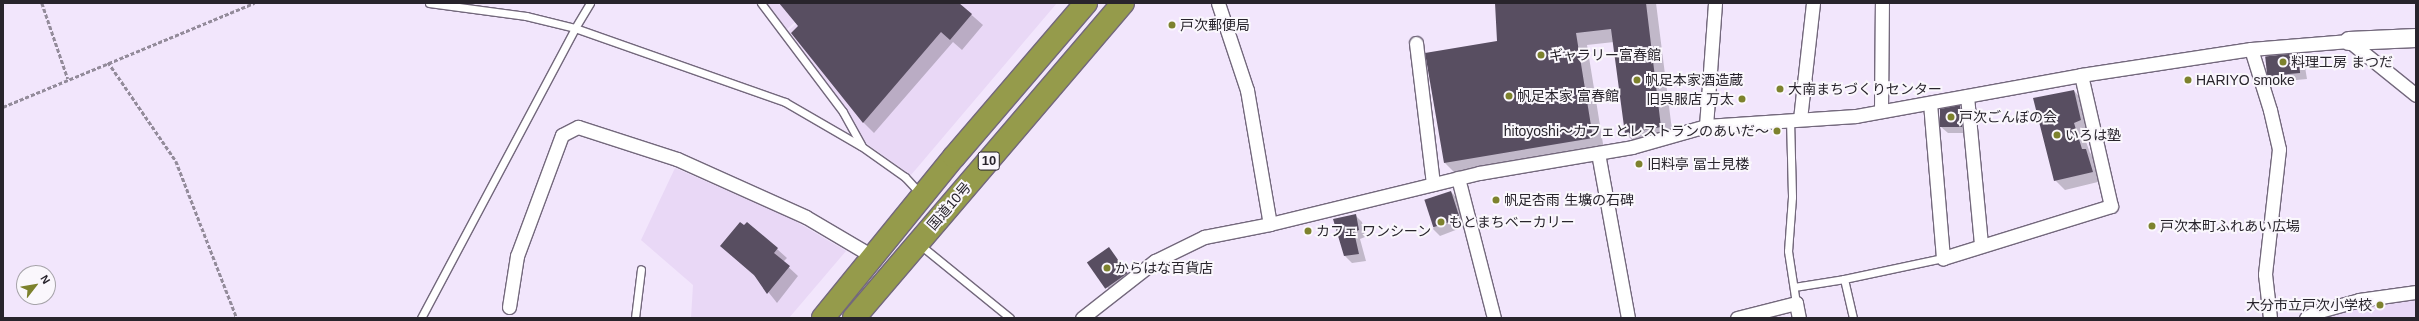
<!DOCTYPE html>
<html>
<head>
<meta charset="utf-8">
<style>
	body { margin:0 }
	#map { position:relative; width:2419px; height:321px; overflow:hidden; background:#f2e6fc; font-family:Helvetica,"Noto Sans JP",sans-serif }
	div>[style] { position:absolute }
	.built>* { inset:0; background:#e9d8f6 }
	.shadow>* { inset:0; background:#0003; transform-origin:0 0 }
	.building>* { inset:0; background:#584e61; transform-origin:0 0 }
	.path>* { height:2.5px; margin-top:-1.25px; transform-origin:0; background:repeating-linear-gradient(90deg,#938b9a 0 4px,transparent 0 6px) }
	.roads { filter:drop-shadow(1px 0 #73687c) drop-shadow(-1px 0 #73687c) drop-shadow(0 1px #73687c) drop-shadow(0 -1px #73687c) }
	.lane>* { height:7px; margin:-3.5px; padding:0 3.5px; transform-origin:3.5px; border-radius:3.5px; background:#fff }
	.street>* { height:13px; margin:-6.5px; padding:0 6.5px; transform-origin:6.5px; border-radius:6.5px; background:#fff }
	.secondary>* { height:18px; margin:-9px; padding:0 9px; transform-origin:9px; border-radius:9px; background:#fff }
	.highway>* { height:22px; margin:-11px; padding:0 11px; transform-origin:11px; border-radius:11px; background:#959b4b }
	.dots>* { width:11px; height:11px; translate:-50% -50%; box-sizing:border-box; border:2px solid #faf7fc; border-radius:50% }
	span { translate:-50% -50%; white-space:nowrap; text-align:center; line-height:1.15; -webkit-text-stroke:4px #faf7fc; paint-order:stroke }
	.shield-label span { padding:1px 3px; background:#faf7fc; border:1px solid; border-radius:3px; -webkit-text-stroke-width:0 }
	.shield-label { font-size:13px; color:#28242c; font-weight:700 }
	.poi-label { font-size:14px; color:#28242c }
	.left { translate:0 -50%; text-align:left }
	.right { translate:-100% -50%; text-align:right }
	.street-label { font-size:14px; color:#28242c }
	.frame { position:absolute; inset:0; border:4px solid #28242c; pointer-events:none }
	.north { position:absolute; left:16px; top:265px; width:40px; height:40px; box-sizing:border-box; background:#faf7fc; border:1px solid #a6a3a9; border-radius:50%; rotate:59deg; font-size:11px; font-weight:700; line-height:16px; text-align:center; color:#28242c }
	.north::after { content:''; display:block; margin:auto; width:14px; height:18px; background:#7d822d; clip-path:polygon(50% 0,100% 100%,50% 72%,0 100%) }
</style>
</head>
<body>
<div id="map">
	<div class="built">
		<div style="clip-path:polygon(766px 3px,817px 3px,786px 30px)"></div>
		<div style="clip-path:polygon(820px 3px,1057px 3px,911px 175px,863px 141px,848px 112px,787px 32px)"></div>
		<div style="clip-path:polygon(675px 168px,790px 218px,846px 251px,789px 318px,691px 318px,693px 285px,641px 240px)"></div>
		<div style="clip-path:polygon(2416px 294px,2416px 318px,2316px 318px,2328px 312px)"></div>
	</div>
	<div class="shadow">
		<div style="clip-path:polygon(780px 3px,958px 3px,983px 25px,962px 50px,953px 42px,874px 133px,863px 122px,799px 26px)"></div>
		<div style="clip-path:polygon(1497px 3px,1656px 3px,1673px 138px,1638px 146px,1626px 134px,1614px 42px,1587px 45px,1604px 150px,1456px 174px,1445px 163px,1498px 42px)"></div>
		<div style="clip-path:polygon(2297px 54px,2304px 61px,2307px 79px,2277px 82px,2270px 75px,2266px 57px)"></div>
		<div style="clip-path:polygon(2074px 91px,2084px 101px,2090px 130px,2083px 133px,2090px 153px,2096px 159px,2102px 181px,2065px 190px,2055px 180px)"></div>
		<div style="clip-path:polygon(1959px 106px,1966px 113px,1968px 133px,1948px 133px,1941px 127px)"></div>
		<div style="clip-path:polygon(1451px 192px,1458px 199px,1466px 226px,1440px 236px,1433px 229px)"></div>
		<div style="clip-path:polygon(1355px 215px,1362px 222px,1365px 237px,1360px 239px,1366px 261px,1352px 263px,1345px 256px,1334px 220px)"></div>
		<div style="clip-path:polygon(721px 246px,777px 249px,787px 258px,783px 262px,798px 276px,777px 303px,758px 279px)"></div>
		<div style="left:1109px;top:248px;width:40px;height:25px;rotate:53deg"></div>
	</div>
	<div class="building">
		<div style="clip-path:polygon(779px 3px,959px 3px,972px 14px,950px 40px,941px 32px,863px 123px,791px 33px,798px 26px)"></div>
		<div style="clip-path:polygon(1495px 3px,1646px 3px,1661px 127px,1625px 134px,1611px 29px,1576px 33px,1593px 138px,1444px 163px,1425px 53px,1497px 41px)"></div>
		<div style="left:2298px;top:53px;width:20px;height:33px;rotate:84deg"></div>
		<div style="clip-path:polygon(2074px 90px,2081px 120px,2074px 123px,2082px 149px,2086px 149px,2093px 172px,2054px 181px,2033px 98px)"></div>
		<div style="clip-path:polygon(1960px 105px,1962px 127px,1940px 127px,1940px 109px)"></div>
		<div style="left:1451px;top:191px;width:29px;height:28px;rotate:72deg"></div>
		<div style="clip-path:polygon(1356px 214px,1359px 230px,1354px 232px,1359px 254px,1344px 256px,1333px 219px)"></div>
		<div style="clip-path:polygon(740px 222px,744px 225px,747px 222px,778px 248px,774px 253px,790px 266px,767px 294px,754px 275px,720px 246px)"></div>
		<div style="left:1109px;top:247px;width:32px;height:27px;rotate:55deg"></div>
	</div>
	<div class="path">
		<div style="left:42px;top:3px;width:80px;rotate:71.1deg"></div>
		<div style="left:108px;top:62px;width:120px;rotate:55.5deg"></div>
		<div style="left:176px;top:161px;width:168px;rotate:68.8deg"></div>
		<div style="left:3px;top:107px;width:272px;rotate:-22.5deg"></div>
	</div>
	<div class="roads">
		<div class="lane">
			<div style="left:429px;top:3px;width:98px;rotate:7.6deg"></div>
			<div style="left:526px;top:16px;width:50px;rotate:13.8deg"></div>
			<div style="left:575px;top:28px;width:223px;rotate:19.4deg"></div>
			<div style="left:785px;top:102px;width:88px;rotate:30.1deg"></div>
			<div style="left:861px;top:146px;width:54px;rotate:35.2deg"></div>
			<div style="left:905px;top:177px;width:23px;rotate:47deg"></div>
			<div style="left:761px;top:3px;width:136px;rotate:53deg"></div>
			<div style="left:843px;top:112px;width:38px;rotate:61deg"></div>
			<div style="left:1790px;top:119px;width:78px;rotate:88.5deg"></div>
			<div style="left:1792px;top:197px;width:54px;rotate:94.2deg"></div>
			<div style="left:1788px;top:251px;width:53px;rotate:81.3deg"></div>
			<div style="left:919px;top:244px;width:117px;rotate:39.1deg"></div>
			<div style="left:1844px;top:279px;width:40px;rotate:77deg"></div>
			<div style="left:1794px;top:287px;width:51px;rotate:-9.1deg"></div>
			<div style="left:1844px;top:279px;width:101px;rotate:-12deg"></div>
			<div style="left:421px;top:318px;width:328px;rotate:-62deg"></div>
			<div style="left:575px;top:28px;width:29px;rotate:-59deg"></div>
			<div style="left:635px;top:318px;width:49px;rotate:-83deg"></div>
		</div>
		<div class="street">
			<div style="left:1218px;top:3px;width:92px;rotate:71.6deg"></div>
			<div style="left:1247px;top:90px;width:136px;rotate:80.3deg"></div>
			<div style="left:1416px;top:43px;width:142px;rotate:83.1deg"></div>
			<div style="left:2251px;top:49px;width:64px;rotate:72.7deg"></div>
			<div style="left:2270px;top:110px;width:40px;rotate:77deg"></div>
			<div style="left:2279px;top:149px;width:126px;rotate:96.4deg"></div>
			<div style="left:2265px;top:274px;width:44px;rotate:83.5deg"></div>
			<div style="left:1967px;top:96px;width:150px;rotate:84.6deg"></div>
			<div style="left:1930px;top:103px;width:156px;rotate:85.2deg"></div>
			<div style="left:1943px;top:258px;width:176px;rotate:-17.2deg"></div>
			<div style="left:2111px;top:206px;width:134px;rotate:-102.9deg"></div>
			<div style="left:1881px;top:111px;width:108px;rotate:-89.5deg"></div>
			<div style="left:1800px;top:119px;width:117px;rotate:-83.6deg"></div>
			<div style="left:1706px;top:126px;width:123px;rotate:-85.8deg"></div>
			<div style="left:1598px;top:153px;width:168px;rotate:79.7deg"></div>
			<div style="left:1458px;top:178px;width:145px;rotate:75.6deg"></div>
			<div style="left:509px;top:307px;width:52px;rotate:-81.1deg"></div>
			<div style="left:517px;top:256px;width:129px;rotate:-69.6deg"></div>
			<div style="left:562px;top:135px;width:18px;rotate:-27deg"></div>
			<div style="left:578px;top:127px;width:104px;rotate:17.9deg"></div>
			<div style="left:677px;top:159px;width:141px;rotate:24.2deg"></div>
			<div style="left:806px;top:217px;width:77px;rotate:30.6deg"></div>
			<div style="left:1082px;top:318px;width:93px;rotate:-38deg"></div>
			<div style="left:1155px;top:261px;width:55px;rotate:-26.1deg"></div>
			<div style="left:1204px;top:237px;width:67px;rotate:-11.1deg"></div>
			<div style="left:1270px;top:224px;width:215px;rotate:-13.7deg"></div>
			<div style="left:1479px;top:173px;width:155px;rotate:-9.6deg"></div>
			<div style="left:1632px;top:147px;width:77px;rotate:-15.8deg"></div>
			<div style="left:1706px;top:126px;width:150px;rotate:-3.8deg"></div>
			<div style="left:1856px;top:116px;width:229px;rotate:-10.3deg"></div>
			<div style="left:2081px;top:75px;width:172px;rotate:-8.7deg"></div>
			<div style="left:2251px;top:49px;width:98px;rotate:-4.7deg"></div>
			<div style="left:2349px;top:41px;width:86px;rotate:38.9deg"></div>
			<div style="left:1737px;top:318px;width:61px;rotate:-14.3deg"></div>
			<div style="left:1796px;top:303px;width:15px;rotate:79deg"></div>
			<div style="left:2306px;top:318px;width:12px;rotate:-31deg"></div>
			<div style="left:2316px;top:312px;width:45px;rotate:-15.6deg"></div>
			<div style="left:2359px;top:300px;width:58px;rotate:-8deg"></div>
		</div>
		<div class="secondary">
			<div style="left:2349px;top:41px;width:67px;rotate:-2.6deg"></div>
		</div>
		<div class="highway">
			<div style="left:823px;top:318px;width:208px;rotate:-50.9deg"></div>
			<div style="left:954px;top:157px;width:203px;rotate:-49.4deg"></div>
			<div style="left:854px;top:318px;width:414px;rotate:-49.5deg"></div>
		</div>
	</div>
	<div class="dots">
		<div style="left:1172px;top:25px;background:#7d822d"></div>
		<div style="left:1541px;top:55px;background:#7d822d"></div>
		<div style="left:2283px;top:62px;background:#7d822d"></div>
		<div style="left:1637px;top:80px;background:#7d822d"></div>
		<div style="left:2188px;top:80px;background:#7d822d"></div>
		<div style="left:1780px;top:89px;background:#7d822d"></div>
		<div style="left:1509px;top:96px;background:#7d822d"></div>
		<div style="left:1742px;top:99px;background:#7d822d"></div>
		<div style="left:1951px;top:117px;background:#7d822d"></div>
		<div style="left:1777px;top:131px;background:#7d822d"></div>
		<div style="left:2057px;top:135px;background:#7d822d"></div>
		<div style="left:1639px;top:164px;background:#7d822d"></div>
		<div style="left:1496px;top:200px;background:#7d822d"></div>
		<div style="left:1441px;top:222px;background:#7d822d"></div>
		<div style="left:2152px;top:226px;background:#7d822d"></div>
		<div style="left:1308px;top:231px;background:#7d822d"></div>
		<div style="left:1107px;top:268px;background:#7d822d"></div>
		<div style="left:2380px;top:305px;background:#7d822d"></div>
	</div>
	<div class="shield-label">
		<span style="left:989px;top:161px">10</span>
	</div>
	<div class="poi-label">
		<span class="left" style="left:1180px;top:25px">戸次郵便局</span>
		<span class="left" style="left:1549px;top:55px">ギャラリー富春館</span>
		<span class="left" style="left:2291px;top:62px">料理工房 まつだ</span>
		<span class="left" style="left:1645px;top:80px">帆足本家酒造蔵</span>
		<span class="left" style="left:2196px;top:80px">HARIYO smoke</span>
		<span class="left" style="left:1788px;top:89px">大南まちづくりセンター</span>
		<span class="left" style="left:1517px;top:96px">帆足本家 富春館</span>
		<span class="right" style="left:1734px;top:99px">旧呉服店 万太</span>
		<span class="left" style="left:1959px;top:117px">戸次ごんぼの会</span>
		<span class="right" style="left:1769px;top:131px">hitoyoshi～カフェとレストランのあいだ～</span>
		<span class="left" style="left:2065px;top:135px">いろは塾</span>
		<span class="left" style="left:1647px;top:164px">旧料亭 冨士見楼</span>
		<span class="left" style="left:1504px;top:200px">帆足杏雨 生壙の石碑</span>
		<span class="left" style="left:1449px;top:222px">もとまちベーカリー</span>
		<span class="left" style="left:2160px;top:226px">戸次本町ふれあい広場</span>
		<span class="left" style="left:1316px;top:231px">カフェ ワンシーン</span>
		<span class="left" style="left:1115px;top:268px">からはな百貨店</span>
		<span class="right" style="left:2372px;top:305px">大分市立戸次小学校</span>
	</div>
	<div class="street-label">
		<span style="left:949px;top:206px;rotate:-49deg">国道10号</span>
	</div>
	<div class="frame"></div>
	<div class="north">N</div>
</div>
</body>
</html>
